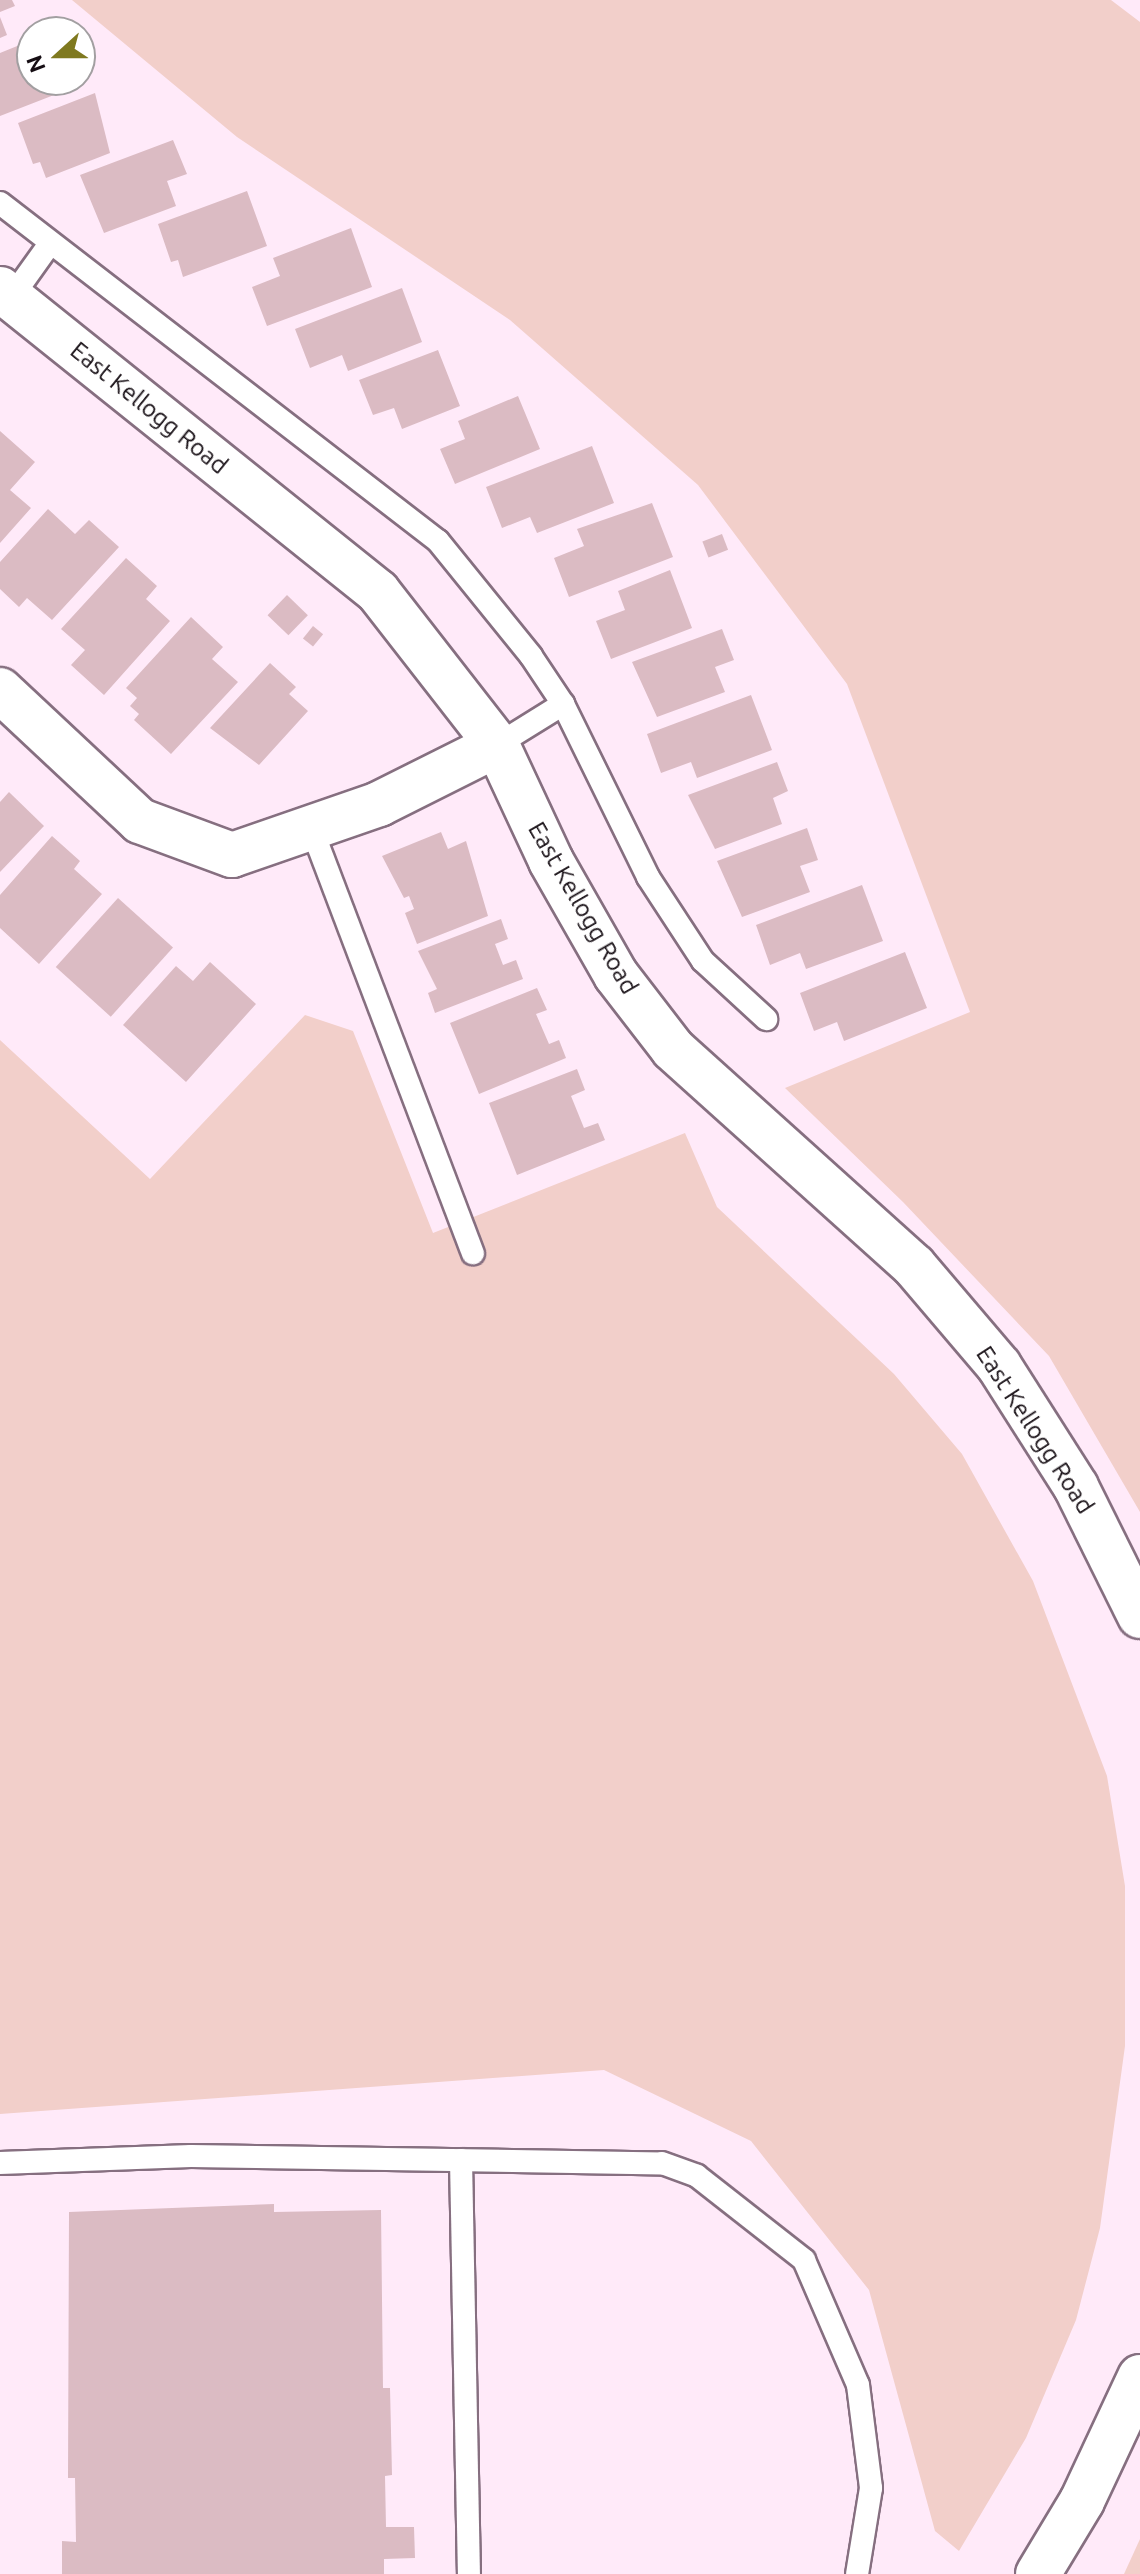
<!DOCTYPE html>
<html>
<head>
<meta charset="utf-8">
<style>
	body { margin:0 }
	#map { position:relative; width:1140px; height:2574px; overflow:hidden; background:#ffeaf9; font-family:Ubuntu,sans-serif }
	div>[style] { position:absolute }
	.green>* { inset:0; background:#f2cfca }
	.building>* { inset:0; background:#dbbbc3; transform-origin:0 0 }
	.roads { filter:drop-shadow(2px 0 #866f80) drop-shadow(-2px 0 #866f80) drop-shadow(0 2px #866f80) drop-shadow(0 -2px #866f80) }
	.service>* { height:22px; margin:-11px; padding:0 11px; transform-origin:11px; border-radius:11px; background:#fff }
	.minor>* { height:44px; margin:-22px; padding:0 22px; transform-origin:22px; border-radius:22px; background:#fff }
	.tertiary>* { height:44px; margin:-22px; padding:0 22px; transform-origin:22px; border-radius:22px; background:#fff }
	span { translate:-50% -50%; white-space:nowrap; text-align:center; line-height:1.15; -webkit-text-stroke:6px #fff; paint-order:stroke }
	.street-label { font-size:24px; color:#160e14 }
	.north { position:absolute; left:16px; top:16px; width:80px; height:80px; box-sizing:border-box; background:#fff; border:2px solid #a29fa1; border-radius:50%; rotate:249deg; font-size:22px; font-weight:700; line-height:32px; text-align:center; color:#160e14 }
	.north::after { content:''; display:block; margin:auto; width:28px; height:36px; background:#7f791f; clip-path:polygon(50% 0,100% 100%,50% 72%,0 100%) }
</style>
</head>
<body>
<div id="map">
	<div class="green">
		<div style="clip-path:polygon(72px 0,1111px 0,1140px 22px,1140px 1512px,1049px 1356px,903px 1202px,785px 1088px,970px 1012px,847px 684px,698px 485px,510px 320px,237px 137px)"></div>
		<div style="clip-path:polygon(305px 1015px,353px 1031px,433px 1233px,685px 1133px,717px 1207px,894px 1374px,962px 1454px,1033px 1581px,1107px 1776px,1125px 1886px,1125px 2046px,1100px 2228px,1076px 2320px,1026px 2438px,959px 2551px,935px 2531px,869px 2290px,751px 2141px,604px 2070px,0 2114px,0 1040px,150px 1179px)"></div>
		<div style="clip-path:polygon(1140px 2539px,1140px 2574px,1124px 2574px)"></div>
	</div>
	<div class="building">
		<div style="clip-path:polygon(0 0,12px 0,15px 6px,0 12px)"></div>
		<div style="clip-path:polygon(0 17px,7px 35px,0 38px)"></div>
		<div style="clip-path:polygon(32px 40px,32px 80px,49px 80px,54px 95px,0 116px,0 53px)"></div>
		<div style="clip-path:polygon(95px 93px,110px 153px,46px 178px,40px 162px,33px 164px,18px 123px)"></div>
		<div style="clip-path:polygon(173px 140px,187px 174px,167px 181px,176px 206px,104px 233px,80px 175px)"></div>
		<div style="clip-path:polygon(247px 191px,267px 246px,183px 277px,178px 260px,171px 262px,158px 224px)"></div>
		<div style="clip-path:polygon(351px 228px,372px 287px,267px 326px,252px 287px,280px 276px,273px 258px)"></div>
		<div style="clip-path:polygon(402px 288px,422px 342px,348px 371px,342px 355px,310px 368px,295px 329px)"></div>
		<div style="clip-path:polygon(438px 350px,460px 406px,402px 429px,394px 408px,373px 415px,359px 380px)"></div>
		<div style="clip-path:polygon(518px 396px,540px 449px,455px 484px,440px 449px,465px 439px,458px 421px)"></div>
		<div style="clip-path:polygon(0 431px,35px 462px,10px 490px,31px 508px,0 543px)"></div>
		<div style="clip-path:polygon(592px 446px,614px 503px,537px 533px,530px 517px,502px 528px,486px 487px)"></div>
		<div style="clip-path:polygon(652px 503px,673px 557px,569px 597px,554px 558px,584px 546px,577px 529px)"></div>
		<div style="clip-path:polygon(48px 509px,75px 534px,89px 520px,119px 547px,52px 620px,27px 598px,19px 607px,0 589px,0 562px)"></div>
		<div style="left:722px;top:534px;width:17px;height:21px;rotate:69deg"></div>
		<div style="clip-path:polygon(126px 558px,157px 586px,146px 599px,170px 621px,104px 695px,71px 665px,85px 650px,61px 629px)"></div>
		<div style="clip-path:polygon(670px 570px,692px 628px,611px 659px,596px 621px,625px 610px,618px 591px)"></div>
		<div style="left:287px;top:595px;width:29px;height:28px;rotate:44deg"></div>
		<div style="clip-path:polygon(191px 617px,223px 647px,212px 659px,238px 682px,171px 754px,134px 720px,139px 714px,130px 706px,137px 698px,126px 688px)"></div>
		<div style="left:313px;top:626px;width:13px;height:16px;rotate:39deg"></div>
		<div style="clip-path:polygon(722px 629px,734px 660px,715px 667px,725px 692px,657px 717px,632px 662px)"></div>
		<div style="clip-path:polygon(270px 663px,296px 687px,289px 694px,308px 711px,259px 765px,210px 728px)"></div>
		<div style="clip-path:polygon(751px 695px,772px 750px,697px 778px,691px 762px,661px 773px,647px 734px)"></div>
		<div style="clip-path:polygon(777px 762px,788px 791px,773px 798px,782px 824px,715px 849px,688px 795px)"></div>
		<div style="clip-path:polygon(9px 792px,44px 826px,0 872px,0 802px)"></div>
		<div style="clip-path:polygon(807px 828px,818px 860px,800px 866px,810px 892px,742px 917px,717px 861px)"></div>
		<div style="clip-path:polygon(441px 832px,448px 849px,466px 841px,488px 916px,417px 944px,405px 913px,414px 909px,409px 896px,404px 898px,382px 856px)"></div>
		<div style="clip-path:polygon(52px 836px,80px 861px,74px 869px,102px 894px,39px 964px,0 928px,0 895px)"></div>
		<div style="clip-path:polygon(862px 885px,883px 941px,806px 969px,800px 953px,770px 965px,756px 925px)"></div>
		<div style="left:118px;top:898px;width:74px;height:93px;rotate:42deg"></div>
		<div style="clip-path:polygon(501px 919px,508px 939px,495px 944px,503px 965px,516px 960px,523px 979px,435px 1013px,428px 993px,437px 989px,418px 951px)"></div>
		<div style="clip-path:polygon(905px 952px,927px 1008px,844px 1041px,837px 1022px,814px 1031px,800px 993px)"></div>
		<div style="clip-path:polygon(210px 962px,256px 1004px,186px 1082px,123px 1025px,176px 966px,193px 981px)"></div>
		<div style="clip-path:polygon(537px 988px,547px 1010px,536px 1014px,549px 1044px,559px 1040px,566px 1058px,479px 1094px,450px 1023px)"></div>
		<div style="clip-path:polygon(577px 1069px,585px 1090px,571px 1096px,584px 1128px,598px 1123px,605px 1140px,517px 1175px,489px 1103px)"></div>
		<div style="clip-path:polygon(274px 2204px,274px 2212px,381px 2210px,383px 2388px,390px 2388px,392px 2475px,385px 2476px,386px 2527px,414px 2527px,415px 2558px,384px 2559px,384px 2574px,62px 2574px,62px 2541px,76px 2542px,75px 2478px,68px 2478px,69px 2212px)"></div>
	</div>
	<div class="roads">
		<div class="service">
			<div style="left:0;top:203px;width:553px;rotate:37.66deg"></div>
			<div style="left:438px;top:541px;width:148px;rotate:51deg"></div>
			<div style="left:531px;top:656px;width:58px;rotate:56.3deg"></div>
			<div style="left:563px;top:704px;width:193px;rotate:63.8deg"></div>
			<div style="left:648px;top:877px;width:100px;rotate:56.8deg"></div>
			<div style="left:703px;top:961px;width:86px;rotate:42.6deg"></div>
			<div style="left:11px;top:298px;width:65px;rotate:-54.4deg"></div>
			<div style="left:497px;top:745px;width:78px;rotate:-31.8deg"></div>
			<div style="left:311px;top:827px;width:456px;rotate:69.2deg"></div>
			<div style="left:461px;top:2160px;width:414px;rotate:88.9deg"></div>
			<div style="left:0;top:2163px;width:191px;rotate:-2.1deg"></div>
			<div style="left:191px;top:2156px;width:471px;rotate:0.9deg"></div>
			<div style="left:662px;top:2163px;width:37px;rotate:20deg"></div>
			<div style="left:697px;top:2176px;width:136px;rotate:38.1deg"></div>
			<div style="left:804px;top:2260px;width:136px;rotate:66.6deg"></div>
			<div style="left:858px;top:2385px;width:104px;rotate:82.8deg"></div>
			<div style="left:871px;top:2488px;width:87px;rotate:99.2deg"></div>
		</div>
		<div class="minor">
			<div style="left:0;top:690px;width:192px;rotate:43.1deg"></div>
			<div style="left:140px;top:821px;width:98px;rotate:20.3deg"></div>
			<div style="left:232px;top:855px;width:156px;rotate:-19.1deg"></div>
			<div style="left:379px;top:804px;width:132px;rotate:-26.6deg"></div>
		</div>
		<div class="tertiary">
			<div style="left:0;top:289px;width:484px;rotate:38.7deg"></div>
			<div style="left:378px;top:592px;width:194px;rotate:52.1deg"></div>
			<div style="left:497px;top:745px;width:128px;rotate:65deg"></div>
			<div style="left:551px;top:861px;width:131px;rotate:60.3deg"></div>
			<div style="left:616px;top:975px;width:93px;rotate:52.4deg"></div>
			<div style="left:673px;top:1049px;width:324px;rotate:42deg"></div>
			<div style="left:914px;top:1266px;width:131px;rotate:49.6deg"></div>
			<div style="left:999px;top:1366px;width:143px;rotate:57.5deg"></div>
			<div style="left:1076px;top:1487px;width:144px;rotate:63.6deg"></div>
			<div style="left:1038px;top:2574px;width:85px;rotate:-58.9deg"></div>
			<div style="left:1082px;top:2501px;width:137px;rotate:-64.9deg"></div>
		</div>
	</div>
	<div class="street-label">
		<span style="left:149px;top:408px;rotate:39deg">East Kellogg Road</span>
		<span style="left:583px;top:908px;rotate:60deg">East Kellogg Road</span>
		<span style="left:1035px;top:1430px;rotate:57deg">East Kellogg Road</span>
	</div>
	<div class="north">N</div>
</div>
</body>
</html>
